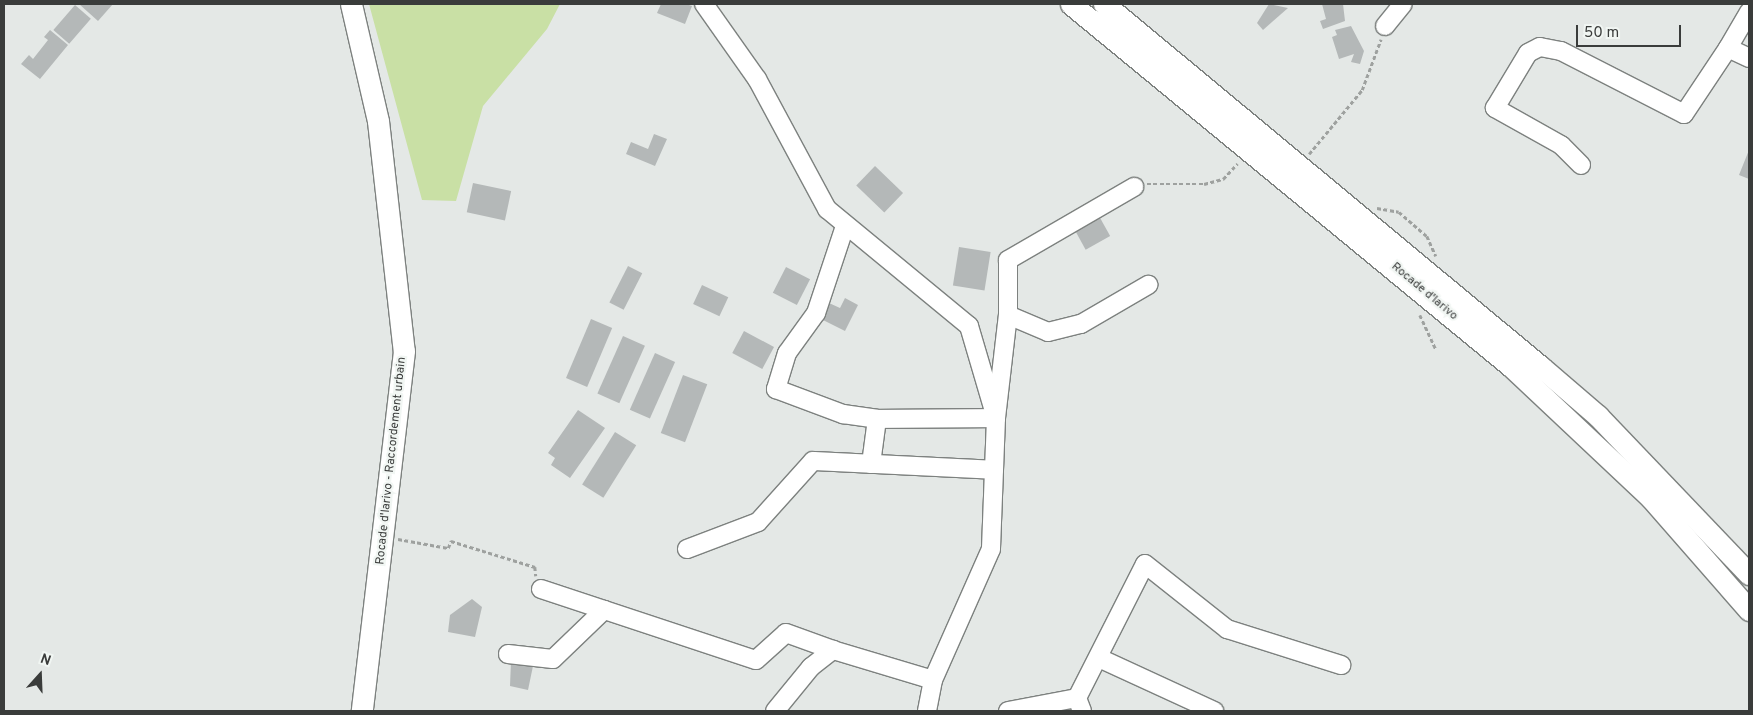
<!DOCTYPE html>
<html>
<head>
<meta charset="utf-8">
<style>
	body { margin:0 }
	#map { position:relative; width:1753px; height:715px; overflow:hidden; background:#e4e8e6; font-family:Overpass,sans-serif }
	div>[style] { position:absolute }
	.green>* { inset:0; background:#c9e0a5 }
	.building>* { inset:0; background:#b4b8b8; transform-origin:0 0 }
	.path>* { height:2.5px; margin-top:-1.25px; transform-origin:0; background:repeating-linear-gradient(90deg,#9ea19f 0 4px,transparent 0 6.5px) }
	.roads { filter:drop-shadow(1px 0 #7d817f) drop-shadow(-1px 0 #7d817f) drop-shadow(0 1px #7d817f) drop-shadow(0 -1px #7d817f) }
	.minor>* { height:18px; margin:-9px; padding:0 9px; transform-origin:9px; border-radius:9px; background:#fff }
	.major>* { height:21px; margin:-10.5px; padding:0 10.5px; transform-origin:10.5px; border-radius:10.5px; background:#fff }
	span { translate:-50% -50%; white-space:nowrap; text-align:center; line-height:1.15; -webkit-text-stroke:4.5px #f1f6f3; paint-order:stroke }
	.street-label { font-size:12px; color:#3a3c3b }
	.frame { position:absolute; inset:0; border:5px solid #3a3c3b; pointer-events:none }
	.north { position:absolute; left:15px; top:650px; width:50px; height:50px; -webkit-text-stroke:4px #f1f6f3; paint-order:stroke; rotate:20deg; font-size:14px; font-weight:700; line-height:20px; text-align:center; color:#3a3c3b }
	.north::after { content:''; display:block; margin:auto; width:18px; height:22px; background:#3a3c3b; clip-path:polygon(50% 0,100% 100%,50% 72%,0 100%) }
	.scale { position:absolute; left:1576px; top:25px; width:105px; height:22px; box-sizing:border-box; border:2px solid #3a3c3b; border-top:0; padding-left:6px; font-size:15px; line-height:18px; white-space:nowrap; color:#3a3c3b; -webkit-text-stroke:4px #f1f6f3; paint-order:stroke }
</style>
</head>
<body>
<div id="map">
	<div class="green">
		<div style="clip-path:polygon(369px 4px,560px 4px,547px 29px,483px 106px,456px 201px,422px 200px)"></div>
	</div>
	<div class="building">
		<div style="clip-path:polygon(79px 4px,113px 4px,98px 21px)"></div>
		<div style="clip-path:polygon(661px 4px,686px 4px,692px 6px,685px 24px,657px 13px)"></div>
		<div style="clip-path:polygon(1269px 4px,1288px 8px,1263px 30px,1257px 23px)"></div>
		<div style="clip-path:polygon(1322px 4px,1343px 4px,1345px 21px,1323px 29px,1320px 21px,1326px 19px)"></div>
		<div style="left:75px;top:5px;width:21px;height:33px;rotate:41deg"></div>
		<div style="clip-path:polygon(1351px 26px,1364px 51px,1360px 64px,1351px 62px,1354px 54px,1339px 59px,1332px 37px,1337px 35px,1335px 30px)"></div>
		<div style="clip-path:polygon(50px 30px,68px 45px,40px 79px,21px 64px,29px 55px,33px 59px,48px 40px,44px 37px)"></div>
		<div style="clip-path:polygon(654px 134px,667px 139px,655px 166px,626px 154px,631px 142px,648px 149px)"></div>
		<div style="clip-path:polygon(1749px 150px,1749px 179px,1739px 175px)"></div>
		<div style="left:875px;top:166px;width:39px;height:27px;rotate:44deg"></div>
		<div style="left:473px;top:183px;width:39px;height:30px;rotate:12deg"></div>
		<div style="left:1099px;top:216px;width:23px;height:28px;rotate:61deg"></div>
		<div style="left:959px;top:247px;width:32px;height:39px;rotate:9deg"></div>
		<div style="left:628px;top:266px;width:16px;height:41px;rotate:27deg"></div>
		<div style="left:786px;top:267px;width:27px;height:29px;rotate:27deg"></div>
		<div style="left:702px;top:285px;width:29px;height:21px;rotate:25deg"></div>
		<div style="clip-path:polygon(845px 298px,858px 305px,845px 331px,821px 319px,829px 303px,840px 308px)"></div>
		<div style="left:591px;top:319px;width:23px;height:64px;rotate:23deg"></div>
		<div style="left:744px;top:331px;width:34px;height:25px;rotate:28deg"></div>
		<div style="left:623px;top:336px;width:24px;height:63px;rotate:24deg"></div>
		<div style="left:655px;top:353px;width:22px;height:62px;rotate:24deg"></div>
		<div style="left:683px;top:375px;width:26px;height:62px;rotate:21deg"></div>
		<div style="clip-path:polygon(578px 410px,605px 428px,570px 478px,551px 465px,555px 458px,548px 453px)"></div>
		<div style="left:615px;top:432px;width:25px;height:62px;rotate:32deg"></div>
		<div style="clip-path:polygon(472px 599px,482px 607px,475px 637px,448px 632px,450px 615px)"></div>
		<div style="clip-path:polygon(511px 661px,533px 666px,528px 690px,510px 686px)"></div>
	</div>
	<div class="path">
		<div style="left:1309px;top:154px;width:83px;rotate:-50.4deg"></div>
		<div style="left:1362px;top:90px;width:54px;rotate:-69.6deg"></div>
		<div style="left:1147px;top:184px;width:57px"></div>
		<div style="left:1204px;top:184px;width:20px;rotate:-15deg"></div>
		<div style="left:1223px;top:179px;width:21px;rotate:-47deg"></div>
		<div style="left:1377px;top:208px;width:22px;rotate:10deg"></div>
		<div style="left:1399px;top:212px;width:37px;rotate:41deg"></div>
		<div style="left:1427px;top:236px;width:22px;rotate:66deg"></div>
		<div style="left:1420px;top:315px;width:38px;rotate:65deg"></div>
		<div style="left:398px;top:539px;width:51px;rotate:10.2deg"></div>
		<div style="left:448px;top:548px;width:8px;rotate:-67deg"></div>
		<div style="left:451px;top:541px;width:88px;rotate:17.2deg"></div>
		<div style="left:535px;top:567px;width:9px;rotate:84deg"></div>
	</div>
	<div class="roads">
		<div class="minor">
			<div style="left:704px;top:4px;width:92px;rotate:54.8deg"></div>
			<div style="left:757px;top:79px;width:148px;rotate:61.7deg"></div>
			<div style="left:827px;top:209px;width:184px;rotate:39.5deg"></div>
			<div style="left:969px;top:326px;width:96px;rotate:73.6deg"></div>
			<div style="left:996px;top:418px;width:131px;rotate:92.2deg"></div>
			<div style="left:991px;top:549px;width:143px;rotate:113.9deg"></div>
			<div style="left:933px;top:680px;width:32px;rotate:101deg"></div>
			<div style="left:1749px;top:12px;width:42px;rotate:120.3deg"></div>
			<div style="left:1728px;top:48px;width:23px;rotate:25deg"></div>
			<div style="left:1385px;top:26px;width:28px;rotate:-51deg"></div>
			<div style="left:1581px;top:165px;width:28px;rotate:-135deg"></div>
			<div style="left:1561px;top:145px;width:76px;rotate:-150.7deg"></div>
			<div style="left:1495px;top:108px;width:64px;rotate:-59deg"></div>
			<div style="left:1528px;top:53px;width:13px;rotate:-27deg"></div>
			<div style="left:1540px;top:47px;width:21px;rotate:11deg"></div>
			<div style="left:1561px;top:51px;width:138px;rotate:27.1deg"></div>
			<div style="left:1684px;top:114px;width:79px;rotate:-56.3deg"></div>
			<div style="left:845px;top:226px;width:92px;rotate:108.4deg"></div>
			<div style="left:816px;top:313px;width:49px;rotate:125.9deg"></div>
			<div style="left:787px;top:353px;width:38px;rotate:107deg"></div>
			<div style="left:776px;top:389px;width:72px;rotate:20.5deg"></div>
			<div style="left:843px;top:414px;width:34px;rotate:8deg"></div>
			<div style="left:1008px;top:315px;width:55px;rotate:-90deg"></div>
			<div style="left:1008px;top:260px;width:146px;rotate:-30.1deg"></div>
			<div style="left:871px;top:464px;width:45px;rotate:-82.4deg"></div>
			<div style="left:877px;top:419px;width:119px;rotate:-0.5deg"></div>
			<div style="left:996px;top:418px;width:104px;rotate:-83.4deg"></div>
			<div style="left:1008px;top:315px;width:43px;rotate:23deg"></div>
			<div style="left:1048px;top:332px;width:34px;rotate:-14deg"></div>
			<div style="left:1081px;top:324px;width:78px;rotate:-30.2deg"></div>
			<div style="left:687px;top:549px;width:76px;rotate:-20.8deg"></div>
			<div style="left:758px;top:522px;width:82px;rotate:-48deg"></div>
			<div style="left:813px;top:461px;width:181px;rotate:2.8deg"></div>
			<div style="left:541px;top:589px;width:226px;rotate:18.3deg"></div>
			<div style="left:756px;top:660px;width:40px;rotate:-42deg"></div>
			<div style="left:786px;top:633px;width:50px;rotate:19.9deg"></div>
			<div style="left:508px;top:654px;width:45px;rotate:6.3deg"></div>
			<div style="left:553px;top:659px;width:71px;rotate:-43.9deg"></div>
			<div style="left:1099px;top:658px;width:127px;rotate:24.7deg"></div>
			<div style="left:775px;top:711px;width:57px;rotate:-50.7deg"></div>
			<div style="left:811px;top:667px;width:28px;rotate:-38deg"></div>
			<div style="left:833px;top:650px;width:104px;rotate:16.7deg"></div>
			<div style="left:1008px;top:711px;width:70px;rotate:-10.7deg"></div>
			<div style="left:1082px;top:711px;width:14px;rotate:-111deg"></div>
			<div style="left:1077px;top:698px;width:150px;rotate:-63.1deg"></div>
			<div style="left:1145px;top:564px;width:105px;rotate:38.4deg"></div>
			<div style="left:1227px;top:629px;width:120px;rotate:17.5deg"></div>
		</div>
		<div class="major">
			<div style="left:351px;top:4px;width:120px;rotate:77deg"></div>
			<div style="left:378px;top:121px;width:231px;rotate:83.6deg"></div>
			<div style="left:404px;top:351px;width:362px;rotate:96.7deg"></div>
			<div style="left:1071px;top:4px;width:571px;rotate:39.46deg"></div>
			<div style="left:1512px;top:367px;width:191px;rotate:43.3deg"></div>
			<div style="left:1651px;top:498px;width:149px;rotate:48.8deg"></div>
			<div style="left:1104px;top:4px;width:568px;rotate:39.72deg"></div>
			<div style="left:1541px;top:367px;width:75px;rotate:40.7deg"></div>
			<div style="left:1598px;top:416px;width:219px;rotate:46.3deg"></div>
		</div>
	</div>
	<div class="street-label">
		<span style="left:1424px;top:292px;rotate:40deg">Rocade d'Iarivo</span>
		<span style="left:392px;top:461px;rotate:-84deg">Rocade d'Iarivo - Raccordement urbain</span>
	</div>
	<div class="frame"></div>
	<div class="north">N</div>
	<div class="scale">50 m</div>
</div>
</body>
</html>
